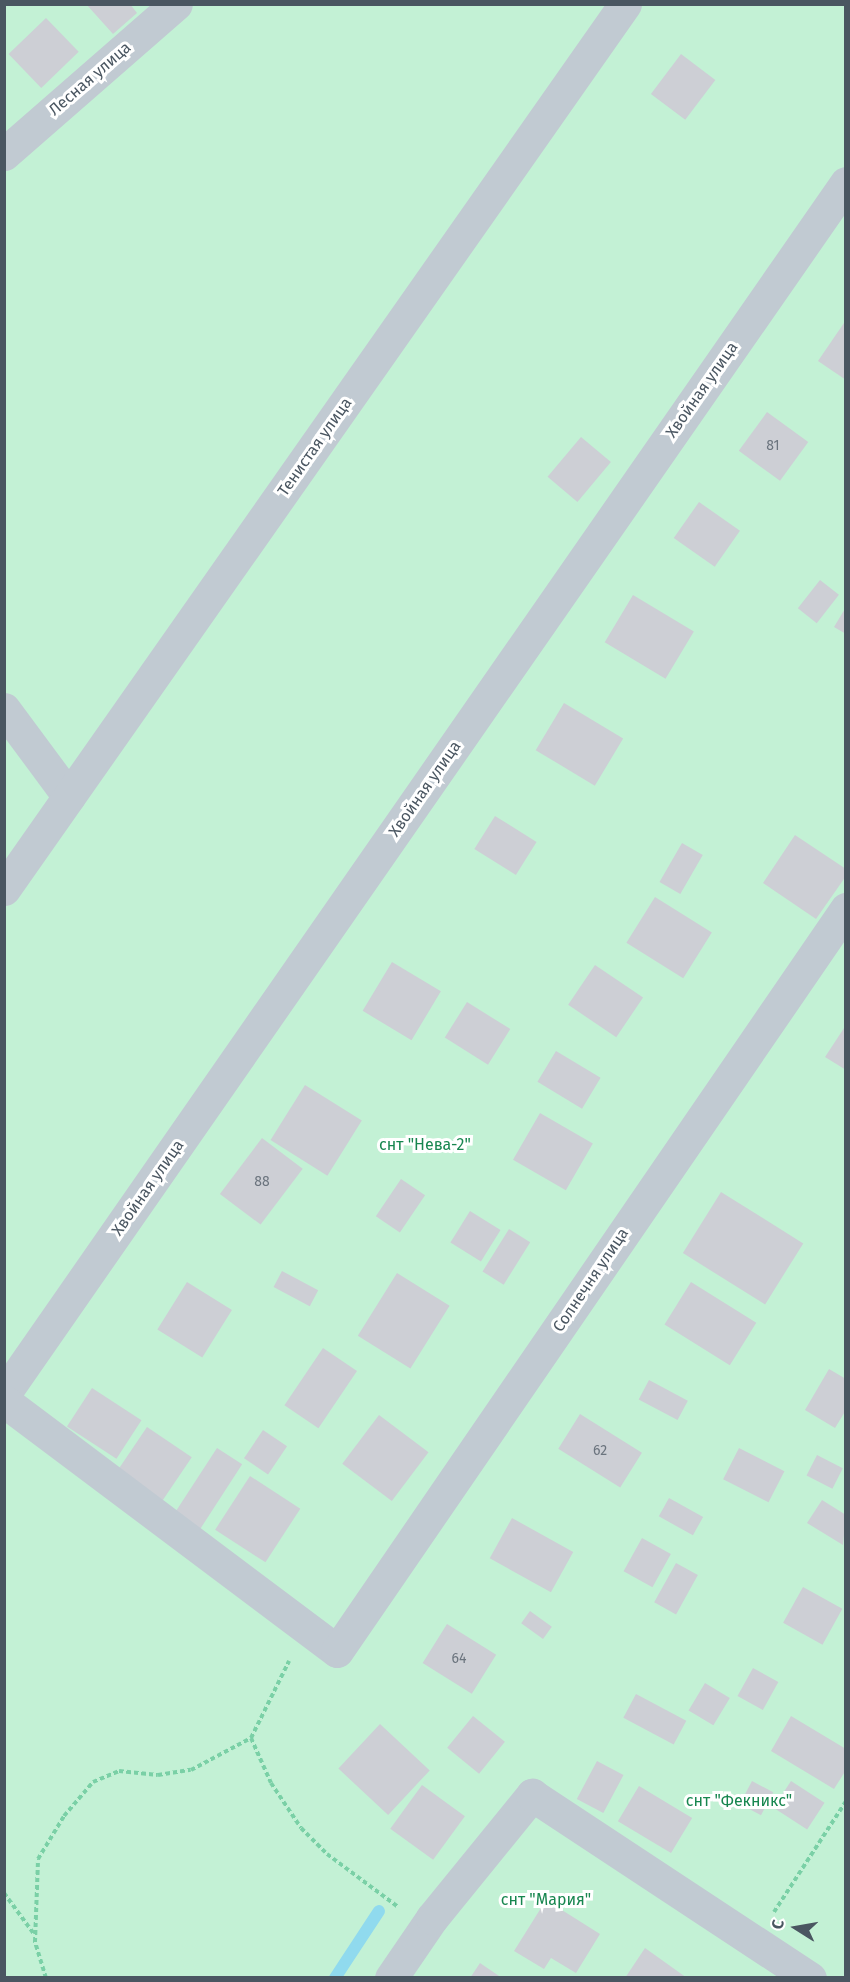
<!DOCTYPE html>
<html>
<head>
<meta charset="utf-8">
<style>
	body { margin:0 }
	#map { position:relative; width:850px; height:1982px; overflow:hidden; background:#f5f3f3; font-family:"Fira Sans",sans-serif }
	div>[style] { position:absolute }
	.green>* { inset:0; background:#c3f1d5; transform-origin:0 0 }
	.stream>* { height:12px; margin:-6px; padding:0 6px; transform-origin:6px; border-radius:6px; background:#90daee }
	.building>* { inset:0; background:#cdcfd5; transform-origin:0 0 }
	.path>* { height:4px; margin-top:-2px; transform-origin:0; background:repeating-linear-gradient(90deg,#7ad0a6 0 4.5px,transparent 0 7.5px) }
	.street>* { height:33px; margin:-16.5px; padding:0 16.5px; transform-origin:16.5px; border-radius:16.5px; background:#c1cad2 }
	span { translate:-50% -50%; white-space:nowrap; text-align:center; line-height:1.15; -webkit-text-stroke:6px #fff; paint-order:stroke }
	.number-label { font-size:14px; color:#6b747e }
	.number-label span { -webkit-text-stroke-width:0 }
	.street-label { font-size:16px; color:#4a5661 }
	.park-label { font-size:16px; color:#17864f }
	.frame { position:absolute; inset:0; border:6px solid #4a5661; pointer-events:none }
	.north { position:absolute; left:766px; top:1898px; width:60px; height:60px; -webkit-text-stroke:4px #fff; paint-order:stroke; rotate:281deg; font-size:16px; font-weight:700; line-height:24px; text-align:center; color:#4a5661 }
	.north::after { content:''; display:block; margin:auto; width:21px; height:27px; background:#4a5661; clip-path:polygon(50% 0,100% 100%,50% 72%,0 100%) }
</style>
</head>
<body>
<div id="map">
	<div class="green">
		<div style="left:4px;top:5px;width:841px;height:1972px"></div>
	</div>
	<div class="stream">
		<div style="left:335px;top:1978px;width:80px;rotate:-56.7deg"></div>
	</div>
	<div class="building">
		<div style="clip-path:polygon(86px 4px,130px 4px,137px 13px,113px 34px)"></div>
		<div style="left:46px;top:18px;width:47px;height:52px;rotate:46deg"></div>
		<div style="left:681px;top:54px;width:43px;height:50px;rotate:37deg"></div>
		<div style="clip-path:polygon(846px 320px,846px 380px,818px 361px)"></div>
		<div style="left:767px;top:412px;width:51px;height:48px;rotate:36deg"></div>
		<div style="left:581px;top:437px;width:39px;height:52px;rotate:40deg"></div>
		<div style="left:699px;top:502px;width:50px;height:44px;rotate:35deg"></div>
		<div style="left:820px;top:580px;width:24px;height:36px;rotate:38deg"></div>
		<div style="left:633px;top:595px;width:71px;height:55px;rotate:31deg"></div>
		<div style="clip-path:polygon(846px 607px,846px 634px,834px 627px)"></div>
		<div style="left:564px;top:703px;width:69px;height:55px;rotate:31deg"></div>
		<div style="left:495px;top:816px;width:49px;height:39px;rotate:32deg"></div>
		<div style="clip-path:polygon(795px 835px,846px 869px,846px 876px,816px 919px,763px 883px)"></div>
		<div style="left:682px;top:843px;width:24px;height:45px;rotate:30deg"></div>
		<div style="left:655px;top:897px;width:67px;height:54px;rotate:32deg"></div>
		<div style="left:392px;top:962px;width:57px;height:57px;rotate:31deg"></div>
		<div style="left:595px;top:965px;width:58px;height:48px;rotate:34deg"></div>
		<div style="left:467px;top:1002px;width:51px;height:42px;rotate:32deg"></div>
		<div style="clip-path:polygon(846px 1025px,846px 1070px,825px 1057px)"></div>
		<div style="left:556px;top:1051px;width:52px;height:36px;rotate:31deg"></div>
		<div style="left:305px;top:1085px;width:67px;height:65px;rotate:32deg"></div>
		<div style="left:540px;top:1113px;width:61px;height:54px;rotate:30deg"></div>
		<div style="left:262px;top:1138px;width:51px;height:70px;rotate:37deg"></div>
		<div style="left:401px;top:1179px;width:29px;height:45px;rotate:34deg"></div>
		<div style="left:721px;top:1192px;width:97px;height:72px;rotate:32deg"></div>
		<div style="left:470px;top:1211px;width:36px;height:37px;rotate:32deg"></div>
		<div style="left:509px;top:1229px;width:25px;height:50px;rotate:32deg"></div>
		<div style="left:282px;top:1271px;width:41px;height:18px;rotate:28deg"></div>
		<div style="left:397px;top:1273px;width:62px;height:74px;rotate:32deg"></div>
		<div style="left:187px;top:1282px;width:53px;height:56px;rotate:32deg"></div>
		<div style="left:691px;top:1282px;width:77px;height:50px;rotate:32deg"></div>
		<div style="left:323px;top:1348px;width:41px;height:69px;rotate:34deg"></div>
		<div style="clip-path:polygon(829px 1369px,846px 1379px,846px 1410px,835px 1428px,805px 1410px)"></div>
		<div style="left:649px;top:1380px;width:44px;height:22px;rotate:28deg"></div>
		<div style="left:92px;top:1388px;width:59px;height:46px;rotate:33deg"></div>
		<div style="left:580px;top:1414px;width:73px;height:41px;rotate:32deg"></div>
		<div style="left:379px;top:1415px;width:62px;height:61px;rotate:37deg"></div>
		<div style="left:147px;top:1427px;width:54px;height:52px;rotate:34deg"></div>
		<div style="left:263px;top:1430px;width:29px;height:34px;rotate:34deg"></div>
		<div style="left:217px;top:1448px;width:30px;height:80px;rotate:33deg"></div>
		<div style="left:739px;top:1448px;width:51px;height:35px;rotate:27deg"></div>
		<div style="left:817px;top:1455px;width:29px;height:23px;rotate:27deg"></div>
		<div style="left:250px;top:1476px;width:60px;height:64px;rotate:33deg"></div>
		<div style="left:669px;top:1498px;width:39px;height:21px;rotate:29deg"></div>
		<div style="clip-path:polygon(822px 1500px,846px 1515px,843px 1545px,807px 1523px)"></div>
		<div style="left:512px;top:1518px;width:70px;height:46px;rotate:29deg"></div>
		<div style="left:642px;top:1538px;width:33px;height:38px;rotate:29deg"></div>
		<div style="left:676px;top:1563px;width:25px;height:45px;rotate:29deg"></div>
		<div style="left:803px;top:1587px;width:45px;height:41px;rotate:29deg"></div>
		<div style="left:530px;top:1611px;width:27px;height:15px;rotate:36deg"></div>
		<div style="left:447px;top:1624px;width:58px;height:46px;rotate:32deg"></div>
		<div style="left:753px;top:1668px;width:29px;height:32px;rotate:29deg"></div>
		<div style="left:705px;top:1683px;width:29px;height:32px;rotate:31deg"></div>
		<div style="left:636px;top:1694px;width:57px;height:27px;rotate:28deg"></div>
		<div style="left:473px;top:1716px;width:41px;height:41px;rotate:39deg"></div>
		<div style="clip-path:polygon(791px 1716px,846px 1749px,846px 1770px,834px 1789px,771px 1751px)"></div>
		<div style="left:380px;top:1724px;width:68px;height:61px;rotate:43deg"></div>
		<div style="left:597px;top:1761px;width:30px;height:43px;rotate:28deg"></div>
		<div style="left:752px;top:1781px;width:24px;height:26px;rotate:28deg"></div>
		<div style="left:791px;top:1781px;width:40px;height:32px;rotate:33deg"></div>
		<div style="left:422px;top:1785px;width:53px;height:54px;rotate:36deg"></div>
		<div style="left:639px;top:1786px;width:62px;height:41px;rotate:31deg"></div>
		<div style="clip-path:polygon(546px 1900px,600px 1934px,576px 1973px,551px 1958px,544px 1969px,514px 1951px)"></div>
		<div style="clip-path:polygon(645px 1948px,687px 1978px,625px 1978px)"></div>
		<div style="clip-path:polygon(480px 1963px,502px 1978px,470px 1978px)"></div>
	</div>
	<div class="path">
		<div style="left:251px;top:1738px;width:49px;rotate:66deg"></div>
		<div style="left:271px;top:1783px;width:54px;rotate:56.3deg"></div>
		<div style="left:301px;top:1828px;width:37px;rotate:45deg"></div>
		<div style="left:327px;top:1854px;width:89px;rotate:36.7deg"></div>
		<div style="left:4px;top:1893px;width:51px;rotate:53.8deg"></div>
		<div style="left:774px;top:1912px;width:132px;rotate:-57deg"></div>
		<div style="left:46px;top:1978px;width:38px;rotate:-107deg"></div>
		<div style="left:35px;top:1942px;width:83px;rotate:-87.9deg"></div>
		<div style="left:38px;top:1859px;width:50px;rotate:-58.8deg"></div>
		<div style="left:64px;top:1816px;width:45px;rotate:-49.5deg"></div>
		<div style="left:93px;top:1782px;width:28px;rotate:-23deg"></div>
		<div style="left:119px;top:1771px;width:39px;rotate:6deg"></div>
		<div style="left:158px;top:1775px;width:33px;rotate:-9deg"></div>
		<div style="left:191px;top:1770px;width:68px;rotate:-28.1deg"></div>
		<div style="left:251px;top:1738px;width:86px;rotate:-63.7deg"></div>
	</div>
	<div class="street">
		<div style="left:4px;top:154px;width:228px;rotate:-41.1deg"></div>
		<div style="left:4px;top:709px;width:109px;rotate:53.5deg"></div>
		<div style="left:4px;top:889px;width:1081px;rotate:-54.94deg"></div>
		<div style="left:4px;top:1394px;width:1475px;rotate:-55.19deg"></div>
		<div style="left:4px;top:1401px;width:416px;rotate:36.9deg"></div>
		<div style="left:337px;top:1651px;width:900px;rotate:-55.55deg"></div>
		<div style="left:391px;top:1978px;width:73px;rotate:-55.7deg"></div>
		<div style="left:432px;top:1918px;width:159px;rotate:-50.9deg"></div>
		<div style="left:532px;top:1795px;width:333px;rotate:33.4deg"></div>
	</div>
	<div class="number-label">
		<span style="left:773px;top:446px">81</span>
		<span style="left:262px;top:1182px">88</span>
		<span style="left:600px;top:1451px">62</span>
		<span style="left:459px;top:1659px">64</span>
	</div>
	<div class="street-label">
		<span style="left:90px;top:79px;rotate:-41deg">Лесная улица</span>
		<span style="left:702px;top:390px;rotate:-55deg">Хвойная улица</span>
		<span style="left:315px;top:447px;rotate:-55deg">Тенистая улица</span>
		<span style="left:425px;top:789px;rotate:-55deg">Хвойная улица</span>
		<span style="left:148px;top:1188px;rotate:-55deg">Хвойная улица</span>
		<span style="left:591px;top:1280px;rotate:-56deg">Солнечня улица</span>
	</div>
	<div class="park-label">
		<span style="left:425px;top:1145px">снт "Нева-2"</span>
		<span style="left:739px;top:1801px">снт "Фекникс"</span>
		<span style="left:546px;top:1900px">снт "Мария"</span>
	</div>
	<div class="frame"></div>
	<div class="north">С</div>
</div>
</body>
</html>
